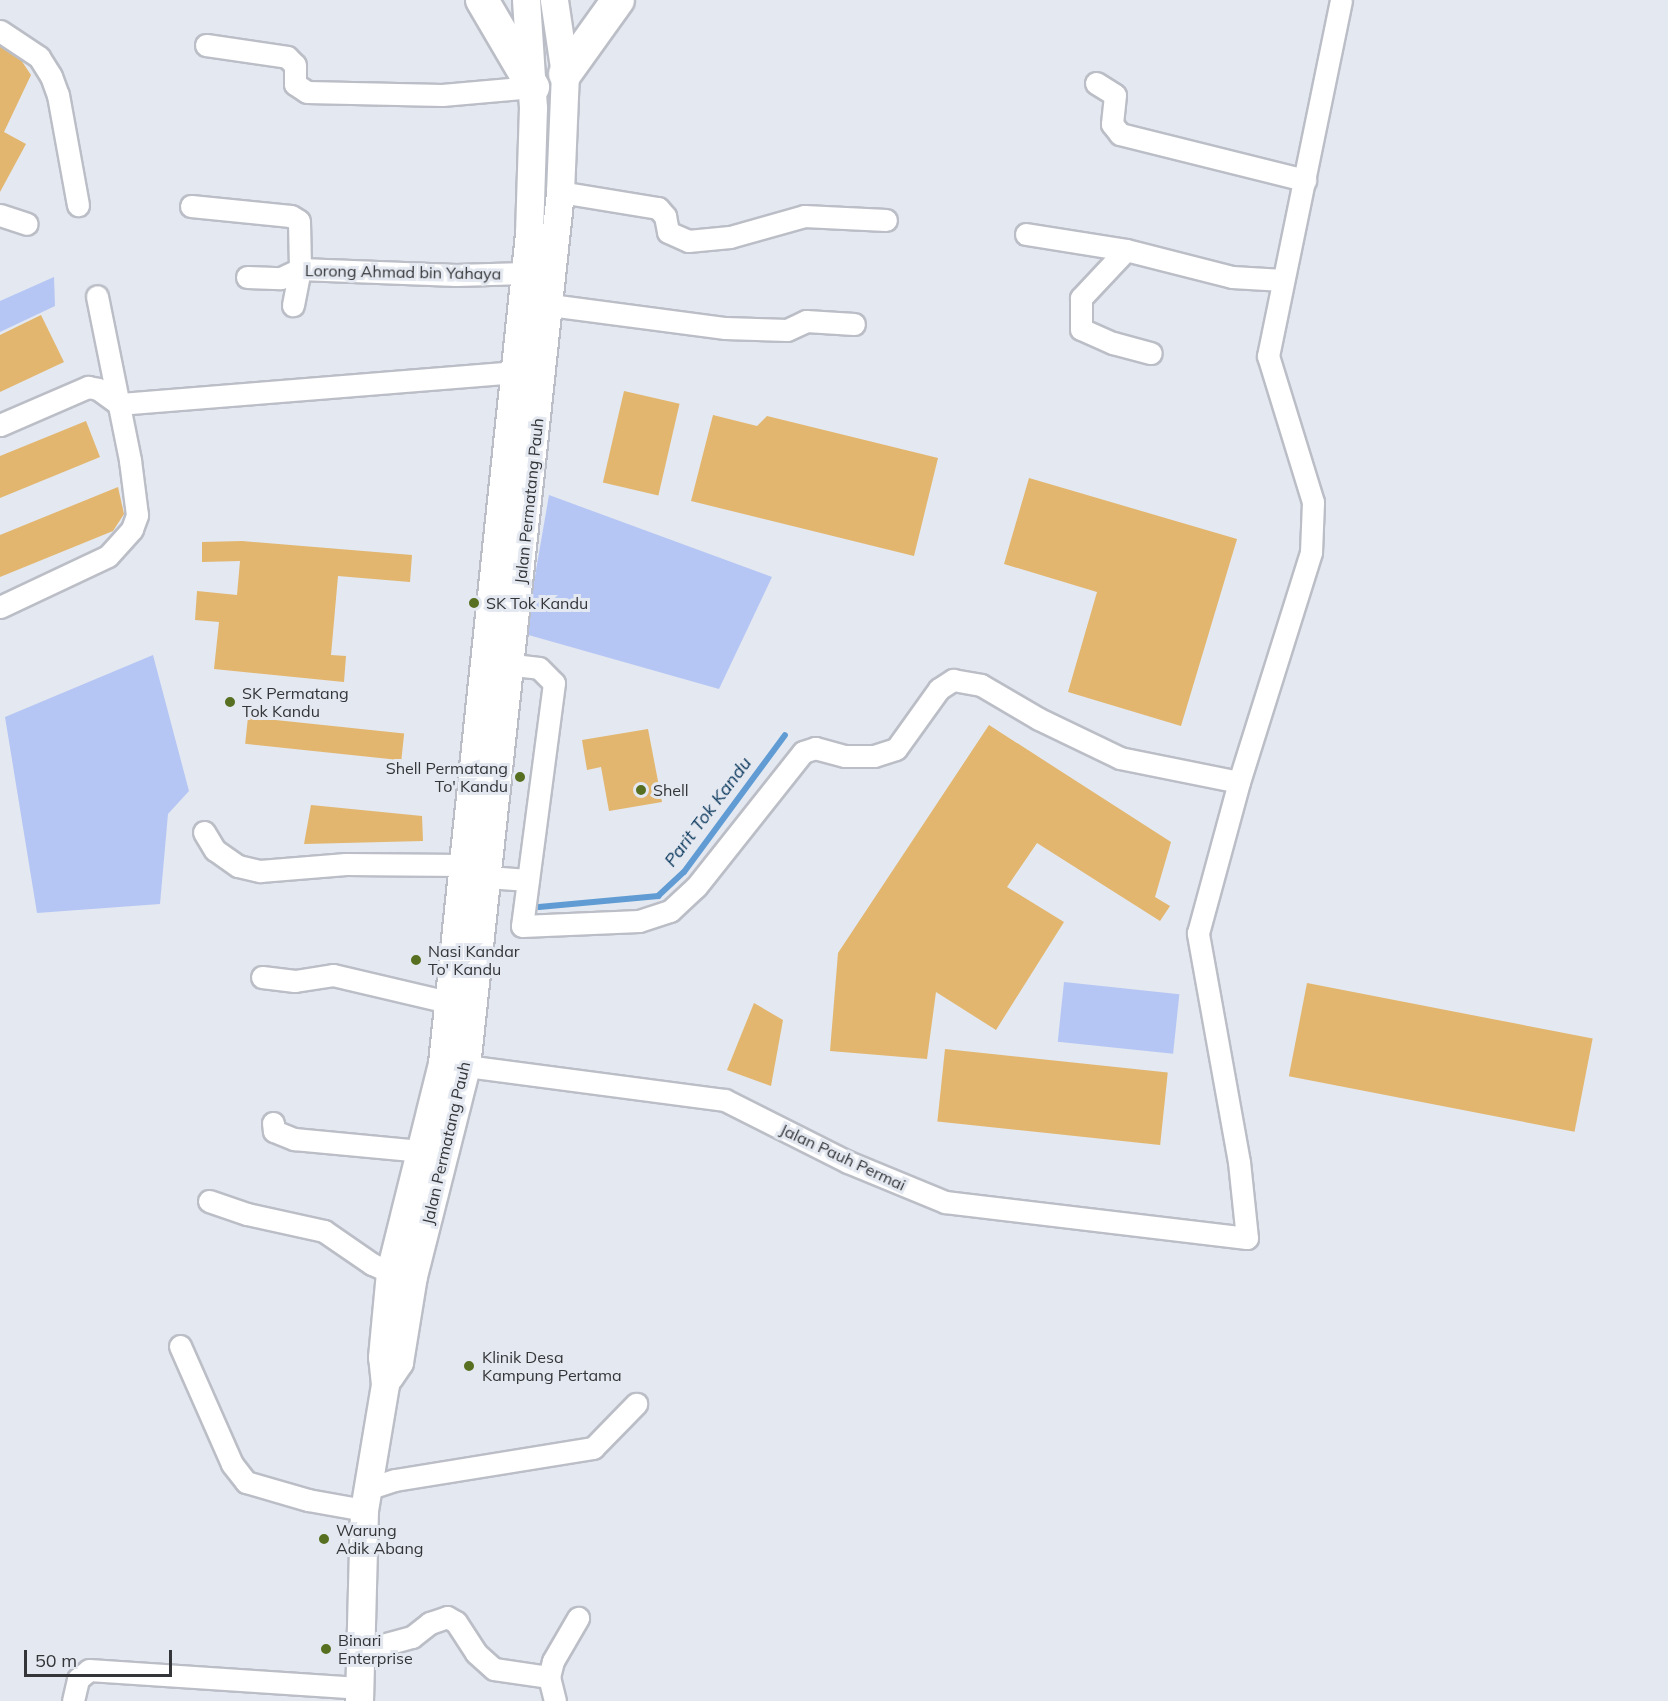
<!DOCTYPE html>
<html>
<head>
<meta charset="utf-8">
<style>
	body { margin:0 }
	#map { position:relative; width:1668px; height:1701px; overflow:hidden; background:#e4e8f0; font-family:Mulish,sans-serif }
	div>[style] { position:absolute }
	.green>* { inset:0; background:#b5c6f4; transform-origin:0 0 }
	.stream>* { height:6px; margin:-3px; padding:0 3px; transform-origin:3px; border-radius:3px; background:#609cd3 }
	.building>* { inset:0; background:#e2b66e; transform-origin:0 0 }
	.roads { filter:drop-shadow(2px 0 #bbbec6) drop-shadow(-2px 0 #bbbec6) drop-shadow(0 2px #bbbec6) drop-shadow(0 -2px #bbbec6) }
	.minor>* { height:21px; margin:-10.5px; padding:0 10.5px; transform-origin:10.5px; border-radius:10.5px; background:#fff }
	.major>* { height:27px; margin:-13.5px; padding:0 13.5px; transform-origin:13.5px; border-radius:13.5px; background:#fff }
	.highway>* { height:32px; margin:-16px; padding:0 16px; transform-origin:16px; border-radius:16px; background:#fff }
	.dots>* { width:16px; height:16px; translate:-50% -50%; box-sizing:border-box; border:3px solid #e4e8f0; border-radius:50% }
	span { translate:-50% -50%; white-space:nowrap; text-align:center; line-height:1.15; -webkit-text-stroke:6px #e4e8f0; paint-order:stroke }
	.street-label { font-size:16px; color:#333538 }
	.poi-label { font-size:16px; color:#333538 }
	.left { translate:0 -50%; text-align:left }
	.right { translate:-100% -50%; text-align:right }
	.water-label { font-size:18px; color:#09375c; font-style:italic }
	.scale { position:absolute; left:24px; top:1650px; width:148px; height:27px; box-sizing:border-box; border:3px solid #333538; border-top:0; padding-left:8px; font-size:18px; line-height:21px; white-space:nowrap; color:#333538; -webkit-text-stroke:4px #e4e8f0; paint-order:stroke }
</style>
</head>
<body>
<div id="map">
	<div class="green">
		<div style="clip-path:polygon(54px 277px,55px 306px,0 332px,0 301px)"></div>
		<div style="clip-path:polygon(549px 495px,772px 577px,719px 689px,525px 634px)"></div>
		<div style="clip-path:polygon(153px 655px,189px 791px,168px 814px,160px 904px,37px 913px,5px 717px)"></div>
		<div style="left:1064px;top:982px;width:116px;height:60px;rotate:6deg"></div>
	</div>
	<div class="stream">
		<div style="left:539px;top:907px;width:120px;rotate:-5.3deg"></div>
		<div style="left:658px;top:896px;width:35px;rotate:-43deg"></div>
		<div style="left:684px;top:872px;width:170px;rotate:-53.6deg"></div>
	</div>
	<div class="building">
		<div style="clip-path:polygon(0 46px,21px 60px,31px 75px,4px 132px,26px 144px,0 192px)"></div>
		<div style="clip-path:polygon(41px 315px,64px 362px,0 392px,0 335px)"></div>
		<div style="left:624px;top:391px;width:57px;height:94px;rotate:13deg"></div>
		<div style="clip-path:polygon(713px 415px,757px 426px,767px 416px,938px 458px,914px 556px,691px 501px)"></div>
		<div style="clip-path:polygon(86px 421px,100px 457px,0 498px,0 456px)"></div>
		<div style="clip-path:polygon(1029px 478px,1237px 539px,1181px 726px,1068px 692px,1097px 592px,1004px 564px)"></div>
		<div style="clip-path:polygon(118px 487px,124px 514px,113px 531px,0 577px,0 535px)"></div>
		<div style="clip-path:polygon(242px 541px,412px 555px,410px 582px,338px 576px,331px 655px,346px 656px,344px 682px,214px 669px,219px 622px,195px 620px,197px 591px,237px 595px,240px 561px,202px 562px,202px 542px)"></div>
		<div style="left:248px;top:717px;width:157px;height:27px;rotate:6deg"></div>
		<div style="clip-path:polygon(989px 725px,1171px 842px,1155px 897px,1170px 906px,1160px 921px,1037px 843px,1007px 887px,1064px 922px,996px 1030px,936px 992px,927px 1059px,830px 1051px,838px 953px)"></div>
		<div style="clip-path:polygon(648px 729px,662px 802px,609px 811px,601px 767px,587px 770px,582px 740px)"></div>
		<div style="clip-path:polygon(311px 805px,422px 816px,423px 841px,304px 844px)"></div>
		<div style="left:1307px;top:983px;width:291px;height:95px;rotate:11deg"></div>
		<div style="clip-path:polygon(754px 1003px,783px 1020px,771px 1086px,727px 1070px)"></div>
		<div style="left:945px;top:1049px;width:224px;height:73px;rotate:6deg"></div>
	</div>
	<div class="roads">
		<div class="minor">
			<div style="left:0;top:31px;width:47px;rotate:33.7deg"></div>
			<div style="left:39px;top:57px;width:22px;rotate:58deg"></div>
			<div style="left:51px;top:76px;width:20px;rotate:70deg"></div>
			<div style="left:58px;top:95px;width:112px;rotate:79.7deg"></div>
			<div style="left:206px;top:45px;width:82px;rotate:8.4deg"></div>
			<div style="left:287px;top:57px;width:11px;rotate:45deg"></div>
			<div style="left:295px;top:65px;width:19px;rotate:90deg"></div>
			<div style="left:295px;top:84px;width:14px;rotate:34deg"></div>
			<div style="left:307px;top:92px;width:135px;rotate:1.3deg"></div>
			<div style="left:442px;top:95px;width:91px;rotate:-5deg"></div>
			<div style="left:1096px;top:83px;width:22px;rotate:32deg"></div>
			<div style="left:1115px;top:95px;width:29px;rotate:96deg"></div>
			<div style="left:1112px;top:124px;width:13px;rotate:51deg"></div>
			<div style="left:1120px;top:134px;width:191px;rotate:14deg"></div>
			<div style="left:560px;top:192px;width:99px;rotate:9.3deg"></div>
			<div style="left:658px;top:208px;width:11px;rotate:49deg"></div>
			<div style="left:665px;top:216px;width:16px;rotate:79deg"></div>
			<div style="left:668px;top:232px;width:22px;rotate:24deg"></div>
			<div style="left:688px;top:241px;width:42px;rotate:-5.4deg"></div>
			<div style="left:730px;top:237px;width:77px;rotate:-15.8deg"></div>
			<div style="left:804px;top:216px;width:82px;rotate:2.8deg"></div>
			<div style="left:191px;top:206px;width:100px;rotate:5.7deg"></div>
			<div style="left:291px;top:216px;width:9px;rotate:32deg"></div>
			<div style="left:299px;top:221px;width:48px;rotate:88.8deg"></div>
			<div style="left:300px;top:269px;width:37px;rotate:101deg"></div>
			<div style="left:0;top:215px;width:28px;rotate:18deg"></div>
			<div style="left:1026px;top:234px;width:101px;rotate:9.1deg"></div>
			<div style="left:1126px;top:250px;width:109px;rotate:14.3deg"></div>
			<div style="left:1232px;top:277px;width:51px;rotate:3.4deg"></div>
			<div style="left:1126px;top:250px;width:66px;rotate:133.2deg"></div>
			<div style="left:1081px;top:298px;width:31px;rotate:90deg"></div>
			<div style="left:1081px;top:329px;width:35px;rotate:24deg"></div>
			<div style="left:1113px;top:343px;width:39px;rotate:15deg"></div>
			<div style="left:247px;top:277px;width:34px;rotate:2deg"></div>
			<div style="left:281px;top:278px;width:21px;rotate:-25deg"></div>
			<div style="left:300px;top:269px;width:156px;rotate:2.2deg"></div>
			<div style="left:456px;top:275px;width:69px;rotate:-1.7deg"></div>
			<div style="left:550px;top:305px;width:177px;rotate:7.5deg"></div>
			<div style="left:725px;top:328px;width:62px;rotate:1.8deg"></div>
			<div style="left:787px;top:330px;width:21px;rotate:-25deg"></div>
			<div style="left:806px;top:321px;width:48px;rotate:3.6deg"></div>
			<div style="left:0;top:425px;width:96px;rotate:-23.4deg"></div>
			<div style="left:88px;top:387px;width:10px;rotate:11deg"></div>
			<div style="left:98px;top:389px;width:26px;rotate:36deg"></div>
			<div style="left:119px;top:404px;width:410px;rotate:-4.6deg"></div>
			<div style="left:0;top:607px;width:119px;rotate:-25.3deg"></div>
			<div style="left:108px;top:556px;width:36px;rotate:-48deg"></div>
			<div style="left:132px;top:529px;width:15px;rotate:-70deg"></div>
			<div style="left:137px;top:515px;width:55px;rotate:-97.3deg"></div>
			<div style="left:130px;top:460px;width:167px;rotate:-101.4deg"></div>
			<div style="left:496px;top:663px;width:43px;rotate:6.6deg"></div>
			<div style="left:539px;top:668px;width:21px;rotate:45deg"></div>
			<div style="left:554px;top:683px;width:245px;rotate:97.5deg"></div>
			<div style="left:522px;top:926px;width:117px;rotate:-2.4deg"></div>
			<div style="left:639px;top:921px;width:33px;rotate:-18deg"></div>
			<div style="left:670px;top:911px;width:35px;rotate:-43deg"></div>
			<div style="left:696px;top:887px;width:172px;rotate:-51.6deg"></div>
			<div style="left:803px;top:752px;width:13px;rotate:-18deg"></div>
			<div style="left:815px;top:748px;width:31px;rotate:15deg"></div>
			<div style="left:845px;top:756px;width:29px"></div>
			<div style="left:874px;top:756px;width:23px;rotate:-18deg"></div>
			<div style="left:896px;top:749px;width:74px;rotate:-54.4deg"></div>
			<div style="left:939px;top:689px;width:17px;rotate:-33deg"></div>
			<div style="left:953px;top:680px;width:28px;rotate:10deg"></div>
			<div style="left:981px;top:685px;width:67px;rotate:30.4deg"></div>
			<div style="left:1039px;top:719px;width:90px;rotate:25.7deg"></div>
			<div style="left:1120px;top:758px;width:121px;rotate:11.4deg"></div>
			<div style="left:204px;top:832px;width:21px;rotate:59deg"></div>
			<div style="left:215px;top:850px;width:28px;rotate:35deg"></div>
			<div style="left:238px;top:866px;width:23px;rotate:13deg"></div>
			<div style="left:260px;top:871px;width:86px;rotate:-4.7deg"></div>
			<div style="left:346px;top:864px;width:116px;rotate:0.5deg"></div>
			<div style="left:487px;top:877px;width:41px;rotate:4.2deg"></div>
			<div style="left:262px;top:977px;width:33px;rotate:7deg"></div>
			<div style="left:295px;top:981px;width:38px;rotate:-9deg"></div>
			<div style="left:333px;top:975px;width:118px;rotate:13.2deg"></div>
			<div style="left:451px;top:1064px;width:276px;rotate:7.5deg"></div>
			<div style="left:725px;top:1100px;width:138px;rotate:26.8deg"></div>
			<div style="left:848px;top:1162px;width:105px;rotate:22.4deg"></div>
			<div style="left:945px;top:1202px;width:304px;rotate:6.8deg"></div>
			<div style="left:1247px;top:1238px;width:76px;rotate:-96deg"></div>
			<div style="left:1239px;top:1162px;width:233px;rotate:-100.2deg"></div>
			<div style="left:1198px;top:933px;width:156px;rotate:-74.8deg"></div>
			<div style="left:1239px;top:782px;width:241px;rotate:-72.6deg"></div>
			<div style="left:1311px;top:552px;width:50px;rotate:-87.7deg"></div>
			<div style="left:1313px;top:502px;width:153px;rotate:-107.1deg"></div>
			<div style="left:1268px;top:356px;width:363px;rotate:-78.4deg"></div>
			<div style="left:273px;top:1123px;width:8px;rotate:83deg"></div>
			<div style="left:274px;top:1131px;width:22px;rotate:22deg"></div>
			<div style="left:294px;top:1139px;width:129px;rotate:5.4deg"></div>
			<div style="left:209px;top:1201px;width:40px;rotate:18.9deg"></div>
			<div style="left:247px;top:1214px;width:79px;rotate:12.4deg"></div>
			<div style="left:324px;top:1231px;width:58px;rotate:34.5deg"></div>
			<div style="left:372px;top:1264px;width:20px;rotate:24deg"></div>
			<div style="left:180px;top:1346px;width:129px;rotate:66.2deg"></div>
			<div style="left:232px;top:1464px;width:23px;rotate:52deg"></div>
			<div style="left:246px;top:1482px;width:65px;rotate:16.2deg"></div>
			<div style="left:308px;top:1500px;width:57px;rotate:10.1deg"></div>
			<div style="left:367px;top:1489px;width:29px;rotate:-18deg"></div>
			<div style="left:395px;top:1480px;width:201px;rotate:-9.2deg"></div>
			<div style="left:593px;top:1448px;width:62px;rotate:-45.7deg"></div>
			<div style="left:357px;top:1652px;width:57px;rotate:-15.3deg"></div>
			<div style="left:412px;top:1637px;width:23px;rotate:-38deg"></div>
			<div style="left:430px;top:1623px;width:18px;rotate:-19deg"></div>
			<div style="left:447px;top:1617px;width:10px;rotate:29deg"></div>
			<div style="left:456px;top:1622px;width:37px;rotate:57deg"></div>
			<div style="left:476px;top:1653px;width:24px;rotate:42deg"></div>
			<div style="left:494px;top:1669px;width:56px;rotate:8.3deg"></div>
			<div style="left:73px;top:1701px;width:23px;rotate:-77deg"></div>
			<div style="left:78px;top:1679px;width:14px;rotate:-39deg"></div>
			<div style="left:89px;top:1670px;width:270px;rotate:3.8deg"></div>
			<div style="left:555px;top:1701px;width:25px;rotate:-104deg"></div>
			<div style="left:549px;top:1677px;width:16px;rotate:-76deg"></div>
			<div style="left:553px;top:1661px;width:50px;rotate:-59.8deg"></div>
		</div>
		<div class="major">
			<div style="left:389px;top:1377px;width:18px;rotate:-56deg"></div>
			<div style="left:399px;top:1362px;width:87px;rotate:-80.8deg"></div>
			<div style="left:413px;top:1276px;width:217px;rotate:-75.8deg"></div>
			<div style="left:466px;top:1066px;width:879px;rotate:-83.86deg"></div>
			<div style="left:560px;top:192px;width:118px;rotate:-87.6deg"></div>
			<div style="left:565px;top:74px;width:75px;rotate:-98.5deg"></div>
			<div style="left:359px;top:1701px;width:191px;rotate:-88.5deg"></div>
			<div style="left:364px;top:1510px;width:128px;rotate:-80.5deg"></div>
			<div style="left:385px;top:1384px;width:27px;rotate:-96deg"></div>
			<div style="left:382px;top:1357px;width:85px;rotate:-84.6deg"></div>
			<div style="left:390px;top:1272px;width:215px;rotate:-76deg"></div>
			<div style="left:442px;top:1063px;width:834px;rotate:-84.01deg"></div>
			<div style="left:529px;top:234px;width:126px;rotate:-88.2deg"></div>
			<div style="left:533px;top:108px;width:108px;rotate:-93.7deg"></div>
		</div>
		<div class="highway">
			<div style="left:482px;top:0;width:101px;rotate:59.6deg"></div>
			<div style="left:565px;top:74px;width:91px;rotate:-54.4deg"></div>
		</div>
	</div>
	<div class="dots">
		<div style="left:474px;top:603px;background:#566f20"></div>
		<div style="left:230px;top:702px;background:#566f20"></div>
		<div style="left:520px;top:777px;background:#566f20"></div>
		<div style="left:641px;top:790px;background:#566f20"></div>
		<div style="left:416px;top:960px;background:#566f20"></div>
		<div style="left:469px;top:1366px;background:#566f20"></div>
		<div style="left:324px;top:1539px;background:#566f20"></div>
		<div style="left:326px;top:1649px;background:#566f20"></div>
	</div>
	<div class="street-label">
		<span style="left:403px;top:272px;rotate:1deg">Lorong Ahmad bin Yahaya</span>
		<span style="left:529px;top:501px;rotate:-84deg">Jalan Permatang Pauh</span>
		<span style="left:446px;top:1143px;rotate:-77deg">Jalan Permatang Pauh</span>
		<span style="left:843px;top:1157px;rotate:25deg">Jalan Pauh Permai</span>
	</div>
	<div class="poi-label">
		<span class="left" style="left:486px;top:603px">SK Tok Kandu</span>
		<span class="left" style="left:242px;top:702px">SK Permatang<br>Tok Kandu</span>
		<span class="right" style="left:508px;top:777px">Shell Permatang<br>To' Kandu</span>
		<span class="left" style="left:653px;top:790px">Shell</span>
		<span class="left" style="left:428px;top:960px">Nasi Kandar<br>To' Kandu</span>
		<span class="left" style="left:482px;top:1366px">Klinik Desa<br>Kampung Pertama</span>
		<span class="left" style="left:336px;top:1539px">Warung<br>Adik Abang</span>
		<span class="left" style="left:338px;top:1649px">Binari<br>Enterprise</span>
	</div>
	<div class="water-label">
		<span style="left:708px;top:812px;rotate:-53deg">Parit Tok Kandu</span>
	</div>
	<div class="scale">50 m</div>
</div>
</body>
</html>
